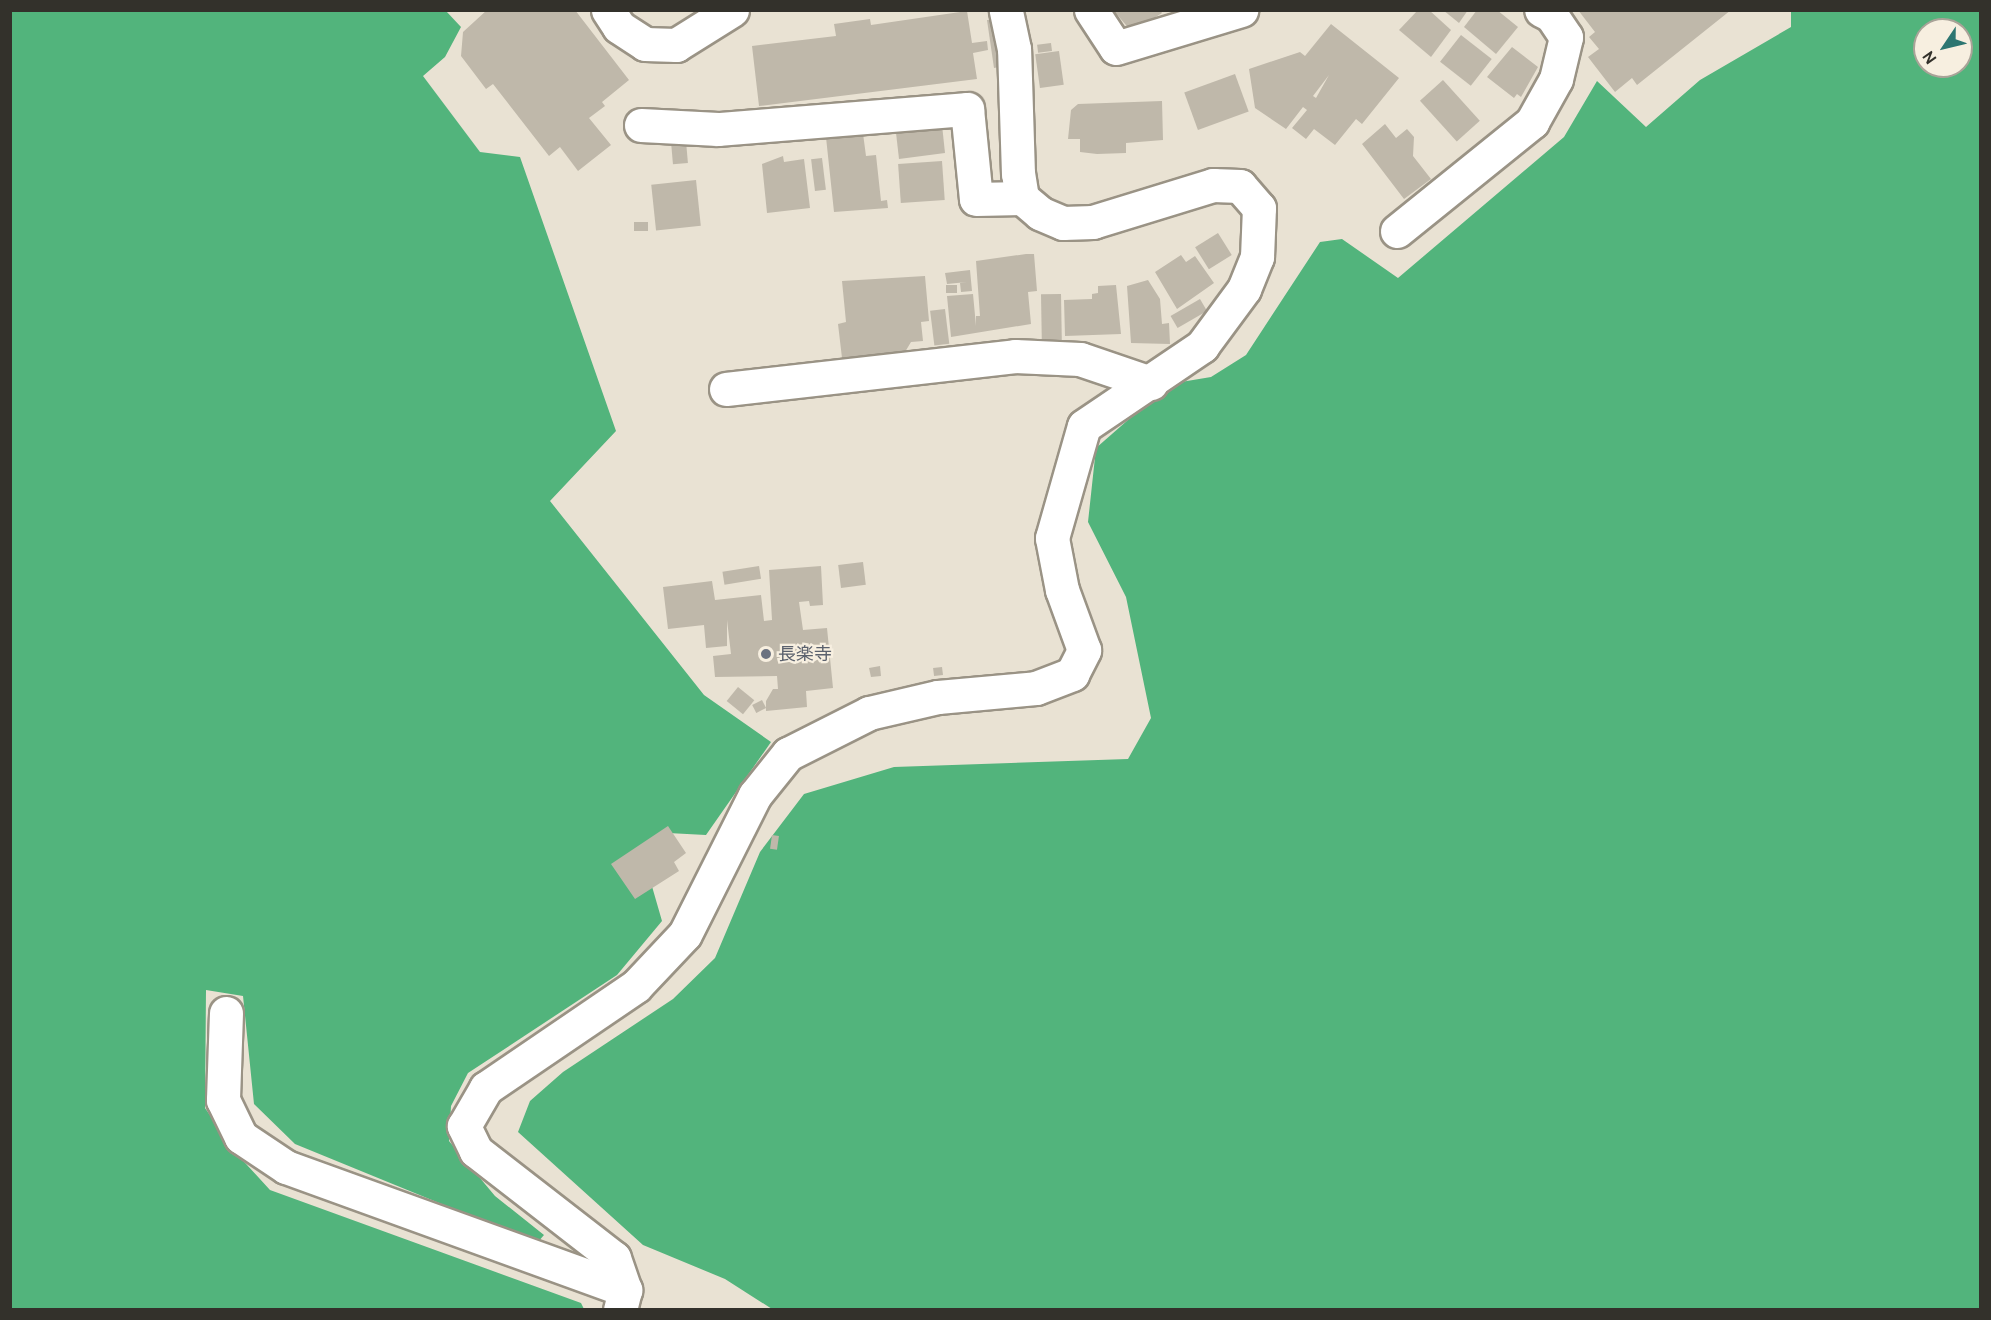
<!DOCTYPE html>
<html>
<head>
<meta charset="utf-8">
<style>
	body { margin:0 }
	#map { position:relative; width:1991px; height:1320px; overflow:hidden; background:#e9e2d3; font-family:Cabin,"Noto Sans JP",sans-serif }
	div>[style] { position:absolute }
	.forest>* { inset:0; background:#52b47c }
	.building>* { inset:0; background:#bfb8aa; transform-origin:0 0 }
	.roads { filter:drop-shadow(2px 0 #9a9385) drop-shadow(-2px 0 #9a9385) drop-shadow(0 2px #9a9385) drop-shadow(0 -2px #9a9385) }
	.minor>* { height:33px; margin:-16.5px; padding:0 16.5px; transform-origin:16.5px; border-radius:16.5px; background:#fff }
	.dots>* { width:16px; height:16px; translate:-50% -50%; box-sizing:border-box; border:3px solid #f7efe0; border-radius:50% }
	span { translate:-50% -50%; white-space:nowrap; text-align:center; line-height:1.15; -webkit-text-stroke:4.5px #f7efe0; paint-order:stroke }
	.worship-label { font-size:18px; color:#5b616d }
	.left { translate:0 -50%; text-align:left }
	.frame { position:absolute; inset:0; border:12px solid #33312b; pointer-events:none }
	.north { position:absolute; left:1913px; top:18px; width:60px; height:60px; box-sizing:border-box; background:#f7efe0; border:2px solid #a9a398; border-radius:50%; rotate:235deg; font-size:16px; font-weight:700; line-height:24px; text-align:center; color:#33312b }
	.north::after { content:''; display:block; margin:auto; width:21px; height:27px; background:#2d7671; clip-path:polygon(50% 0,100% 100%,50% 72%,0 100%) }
</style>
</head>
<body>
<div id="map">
	<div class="forest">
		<div style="clip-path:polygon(10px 11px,446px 11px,461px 27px,445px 57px,423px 76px,480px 152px,520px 157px,616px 431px,550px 501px,704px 695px,771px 742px,706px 835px,668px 833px,649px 876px,662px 921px,617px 975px,468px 1073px,451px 1106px,449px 1141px,495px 1196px,544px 1235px,537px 1243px,295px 1144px,254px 1104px,243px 996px,206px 990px,205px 1108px,236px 1153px,270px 1190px,581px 1303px,584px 1309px,11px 1309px)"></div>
		<div style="clip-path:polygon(evenodd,1791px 11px,1980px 11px,1980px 1309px,772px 1309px,725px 1279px,643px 1245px,518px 1132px,530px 1101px,563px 1072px,673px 999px,715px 958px,760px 852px,804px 794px,894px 767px,1128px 759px,1151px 718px,1126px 597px,1088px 522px,1096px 448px,1169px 384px,1211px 377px,1246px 355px,1320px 242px,1342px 239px,1398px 278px,1564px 137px,1597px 81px,1646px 127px,1700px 80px,1791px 27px,1791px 11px,1925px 30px,1961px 30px,1961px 66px,1925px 66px,1925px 30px)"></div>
	</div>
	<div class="building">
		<div style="clip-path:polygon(487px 10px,575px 10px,629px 80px,602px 102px,605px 106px,589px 118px,611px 145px,578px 171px,560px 147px,549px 156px,493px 84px,486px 89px,461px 56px,463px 32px)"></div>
		<div style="clip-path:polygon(1113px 10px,1160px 10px,1162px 13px,1132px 32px)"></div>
		<div style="clip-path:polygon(1418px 10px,1429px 10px,1451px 30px,1431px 57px,1399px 30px)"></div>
		<div style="clip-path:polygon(1443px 10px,1468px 10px,1459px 23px)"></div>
		<div style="clip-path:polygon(1477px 10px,1497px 10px,1518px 27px,1496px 54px,1464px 27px)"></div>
		<div style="clip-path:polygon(1578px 10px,1731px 10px,1637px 85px,1632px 78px,1615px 92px,1588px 57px,1599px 49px,1589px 37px,1595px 32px)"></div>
		<div style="clip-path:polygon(967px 11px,972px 43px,987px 41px,988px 50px,973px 53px,977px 79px,759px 106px,752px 46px,836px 36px,834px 24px,870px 19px,871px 25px)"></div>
		<div style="clip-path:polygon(987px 20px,991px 20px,999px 67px,994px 68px)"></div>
		<div style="clip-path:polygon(evenodd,1331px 24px,1399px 78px,1362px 124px,1356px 119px,1335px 145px,1314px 129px,1306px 139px,1292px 128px,1307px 110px,1303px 107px,1286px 129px,1255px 108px,1249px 69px,1300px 52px,1305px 56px,1331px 24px,1329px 75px,1316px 98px,1313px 96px,1329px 75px)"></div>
		<div style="left:1461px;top:35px;width:39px;height:34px;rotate:38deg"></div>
		<div style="left:1051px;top:43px;width:8px;height:14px;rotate:83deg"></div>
		<div style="clip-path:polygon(1512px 47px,1538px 67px,1521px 97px,1517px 94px,1514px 98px,1487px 77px)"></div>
		<div style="left:1059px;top:51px;width:34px;height:24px;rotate:82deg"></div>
		<div style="left:1235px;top:74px;width:40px;height:54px;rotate:70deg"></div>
		<div style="left:1443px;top:80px;width:55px;height:31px;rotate:48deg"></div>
		<div style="clip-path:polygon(1162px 101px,1163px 140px,1126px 143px,1126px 153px,1097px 154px,1080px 152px,1080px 139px,1068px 139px,1071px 110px,1078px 104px)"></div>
		<div style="clip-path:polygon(895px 124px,942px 125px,945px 153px,899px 159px)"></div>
		<div style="clip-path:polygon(1385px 124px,1396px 138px,1407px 129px,1414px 137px,1413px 156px,1431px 179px,1404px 199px,1362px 144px)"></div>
		<div style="clip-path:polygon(862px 126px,866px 156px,876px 155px,881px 201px,887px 200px,888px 208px,834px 212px,825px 128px)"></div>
		<div style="left:686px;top:141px;width:22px;height:15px;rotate:85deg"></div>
		<div style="clip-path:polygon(783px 156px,784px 162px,804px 159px,810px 208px,767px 213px,762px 164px)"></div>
		<div style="left:822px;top:158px;width:32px;height:11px;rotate:83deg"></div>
		<div style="left:942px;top:161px;width:39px;height:44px;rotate:86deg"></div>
		<div style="left:696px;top:180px;width:46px;height:45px;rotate:84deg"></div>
		<div style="left:648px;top:222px;width:9px;height:14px;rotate:90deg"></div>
		<div style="left:1218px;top:233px;width:26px;height:27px;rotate:58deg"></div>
		<div style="clip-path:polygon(1026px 254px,1034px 254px,1037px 291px,1028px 292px,1031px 324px,951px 337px,947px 296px,973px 294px,976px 326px,976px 316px,980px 316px,976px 261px)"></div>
		<div style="clip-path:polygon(1181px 255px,1186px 262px,1195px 256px,1214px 283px,1177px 309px,1155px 272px)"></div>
		<div style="clip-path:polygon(970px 270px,972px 291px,961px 292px,960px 283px,967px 282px,947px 284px,945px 273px)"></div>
		<div style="clip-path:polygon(925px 276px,929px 321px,921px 322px,923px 341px,911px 342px,905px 352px,842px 358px,838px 324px,846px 322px,842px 281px)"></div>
		<div style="clip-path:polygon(1148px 280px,1160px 299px,1162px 324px,1169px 323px,1170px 344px,1131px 343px,1127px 286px)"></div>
		<div style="left:957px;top:285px;width:8px;height:11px;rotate:90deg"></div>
		<div style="clip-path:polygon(1116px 285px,1121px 334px,1065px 336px,1064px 300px,1092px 299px,1092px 294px,1098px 293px,1098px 286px)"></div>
		<div style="left:1061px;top:294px;width:49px;height:20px;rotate:89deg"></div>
		<div style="left:1200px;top:299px;width:14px;height:34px;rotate:60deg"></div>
		<div style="left:945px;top:309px;width:35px;height:15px;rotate:83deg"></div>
		<div style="left:863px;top:562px;width:23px;height:25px;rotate:83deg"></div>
		<div style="left:759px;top:566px;width:13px;height:37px;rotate:81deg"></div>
		<div style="clip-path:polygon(821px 566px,823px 605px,810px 606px,809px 601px,799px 602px,803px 630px,827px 628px,833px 688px,806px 691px,807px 707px,766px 711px,766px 701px,773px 689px,778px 689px,777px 676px,715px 677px,713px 656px,731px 654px,727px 620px,727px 646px,706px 648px,704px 625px,668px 629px,663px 587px,712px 581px,715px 600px,761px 595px,764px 621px,772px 620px,769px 570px)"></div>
		<div style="clip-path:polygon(880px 666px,881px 676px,871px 677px,869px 668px)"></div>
		<div style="left:942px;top:667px;width:8px;height:9px;rotate:83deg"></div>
		<div style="left:738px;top:687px;width:21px;height:18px;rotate:39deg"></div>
		<div style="left:762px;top:700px;width:9px;height:11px;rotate:63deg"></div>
		<div style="clip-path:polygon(668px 826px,686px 853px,674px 862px,679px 871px,635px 899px,611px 864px)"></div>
		<div style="left:772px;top:835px;width:7px;height:14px;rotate:8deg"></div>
	</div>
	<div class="roads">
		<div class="minor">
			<div style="left:608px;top:10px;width:20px;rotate:57deg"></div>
			<div style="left:619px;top:27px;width:31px;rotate:33deg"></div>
			<div style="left:645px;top:44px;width:31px;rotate:2deg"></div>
			<div style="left:676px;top:45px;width:66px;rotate:-32deg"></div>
			<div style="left:1091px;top:10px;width:45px;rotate:56.7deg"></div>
			<div style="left:1116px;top:48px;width:131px;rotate:-16.9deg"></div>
			<div style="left:641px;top:125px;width:77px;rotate:3deg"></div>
			<div style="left:718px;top:129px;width:250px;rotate:-4.6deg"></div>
			<div style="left:967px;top:109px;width:90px;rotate:84.3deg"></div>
			<div style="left:976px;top:199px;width:46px;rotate:-1.2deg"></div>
			<div style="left:1397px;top:231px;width:174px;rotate:-38.9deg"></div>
			<div style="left:1532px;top:122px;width:49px;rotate:-60.8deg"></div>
			<div style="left:1556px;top:79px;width:43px;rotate:-76.6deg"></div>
			<div style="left:1566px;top:37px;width:27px;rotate:-124deg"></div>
			<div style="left:1551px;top:15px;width:11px;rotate:-153deg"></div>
			<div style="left:726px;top:389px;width:291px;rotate:-6.5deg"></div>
			<div style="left:1015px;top:356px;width:65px;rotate:2.6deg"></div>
			<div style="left:1080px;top:359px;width:75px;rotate:18.7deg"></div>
			<div style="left:226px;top:1013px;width:87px;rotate:92deg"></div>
			<div style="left:223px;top:1100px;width:41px;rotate:64.1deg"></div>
			<div style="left:241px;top:1137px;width:54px;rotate:33.7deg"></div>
			<div style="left:286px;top:1167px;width:361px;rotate:19.9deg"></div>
			<div style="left:620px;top:1310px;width:21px;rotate:-76deg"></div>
			<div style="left:625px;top:1290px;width:34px;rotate:-109deg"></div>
			<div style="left:614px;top:1258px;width:175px;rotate:-142.2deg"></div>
			<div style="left:476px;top:1151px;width:28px;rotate:-116deg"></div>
			<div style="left:464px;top:1126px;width:44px;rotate:-59.9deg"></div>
			<div style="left:486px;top:1088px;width:181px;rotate:-34.2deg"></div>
			<div style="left:636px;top:986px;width:71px;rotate:-46.7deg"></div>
			<div style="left:685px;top:934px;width:156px;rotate:-63.3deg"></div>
			<div style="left:755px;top:795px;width:53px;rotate:-51.2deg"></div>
			<div style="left:788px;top:754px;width:91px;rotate:-26.8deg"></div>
			<div style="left:869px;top:713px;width:71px;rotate:-13.1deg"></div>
			<div style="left:938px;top:697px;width:98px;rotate:-5.2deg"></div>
			<div style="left:1036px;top:688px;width:39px;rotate:-21deg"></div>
			<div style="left:1072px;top:674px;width:27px;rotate:-63deg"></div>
			<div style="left:1084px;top:650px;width:64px;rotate:-110.1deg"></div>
			<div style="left:1062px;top:590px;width:53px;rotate:-100.9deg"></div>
			<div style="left:1052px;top:538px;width:116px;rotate:-74.1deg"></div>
			<div style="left:1084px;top:426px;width:143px;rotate:-34.1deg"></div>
			<div style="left:1202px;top:346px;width:71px;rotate:-53.6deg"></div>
			<div style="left:1244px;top:289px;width:35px;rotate:-68deg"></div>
			<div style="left:1257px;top:257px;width:49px;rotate:-87.7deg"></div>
			<div style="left:1259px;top:208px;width:29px;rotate:-131deg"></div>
			<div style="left:1240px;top:186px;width:27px;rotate:-178deg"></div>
			<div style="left:1213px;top:185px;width:126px;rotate:162.9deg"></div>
			<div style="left:1093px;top:222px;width:30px;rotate:178deg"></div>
			<div style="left:1063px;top:223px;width:25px;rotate:-157deg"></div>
			<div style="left:1040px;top:213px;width:23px;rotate:-140deg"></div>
			<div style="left:1022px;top:198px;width:24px;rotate:-99deg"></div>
			<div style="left:1018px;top:174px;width:125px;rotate:-91.8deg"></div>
			<div style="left:1014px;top:49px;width:40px;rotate:-102deg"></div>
		</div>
	</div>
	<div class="dots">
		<div style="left:766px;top:654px;background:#6b7280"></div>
	</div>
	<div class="worship-label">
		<span class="left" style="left:778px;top:654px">長楽寺</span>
	</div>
	<div class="frame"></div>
	<div class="north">N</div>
</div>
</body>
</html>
